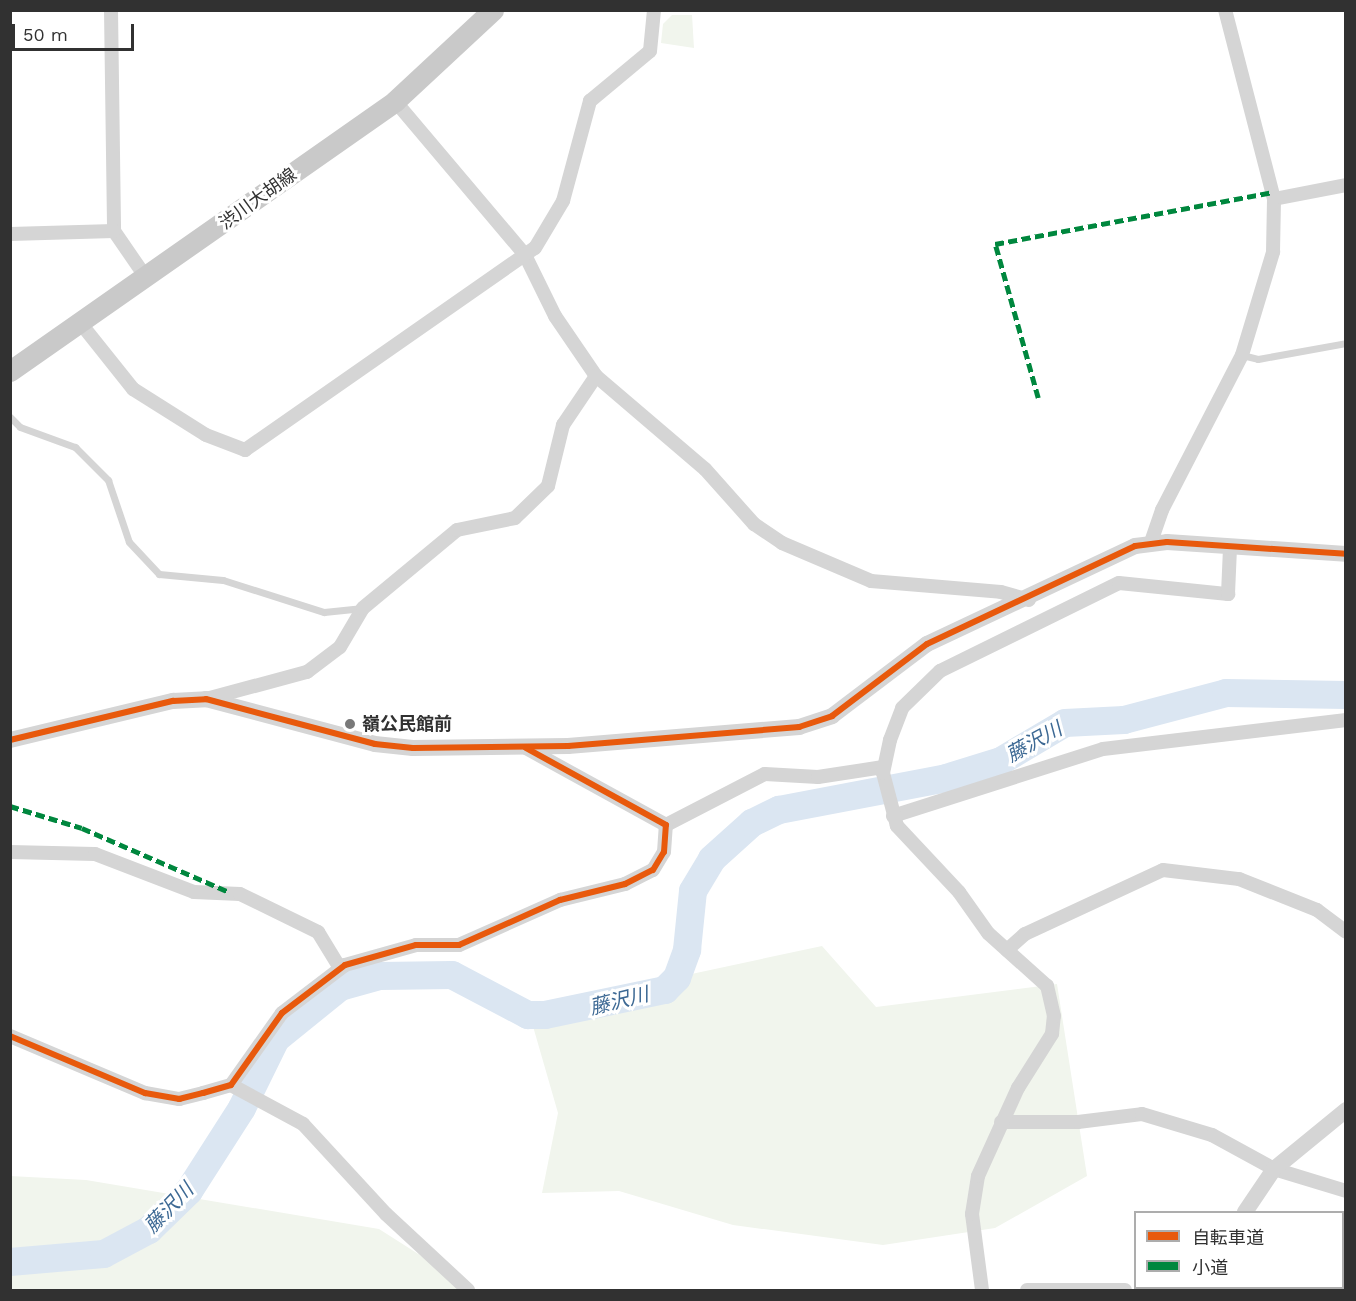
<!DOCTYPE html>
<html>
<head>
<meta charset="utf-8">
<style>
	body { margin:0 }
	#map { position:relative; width:1356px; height:1301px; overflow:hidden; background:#fff; font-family:"Work Sans","Noto Sans JP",sans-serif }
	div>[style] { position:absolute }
	.green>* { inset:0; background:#f1f5ed }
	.river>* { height:28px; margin:-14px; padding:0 14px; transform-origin:14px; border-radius:14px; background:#dbe6f2 }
	.service>* { height:7px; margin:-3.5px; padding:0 3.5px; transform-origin:3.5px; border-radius:3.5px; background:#d5d5d5 }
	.minor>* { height:14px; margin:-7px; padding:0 7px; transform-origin:7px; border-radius:7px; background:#d5d5d5 }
	.tertiary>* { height:16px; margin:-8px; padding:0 8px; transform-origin:8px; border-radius:8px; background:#d5d5d5 }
	.primary>* { height:21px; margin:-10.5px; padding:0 10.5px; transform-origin:10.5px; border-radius:10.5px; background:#c9c9c9 }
	.quiet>* { height:4.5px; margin-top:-2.25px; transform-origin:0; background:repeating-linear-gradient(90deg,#00873e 0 9px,transparent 0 13.5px) }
	.cycleway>* { height:6px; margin:-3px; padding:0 3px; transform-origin:3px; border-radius:3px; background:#e8590c }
	.dots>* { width:16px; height:16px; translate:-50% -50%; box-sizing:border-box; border:3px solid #fff; border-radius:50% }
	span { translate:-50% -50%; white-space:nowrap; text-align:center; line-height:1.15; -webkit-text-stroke:6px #fff; paint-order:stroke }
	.street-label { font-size:18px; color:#313131 }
	.poi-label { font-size:18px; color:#313131; font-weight:700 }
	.left { translate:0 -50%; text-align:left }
	.water-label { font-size:20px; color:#3d6994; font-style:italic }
	.frame { position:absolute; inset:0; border:12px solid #313131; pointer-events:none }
	.legend { position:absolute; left:1134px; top:1211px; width:210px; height:78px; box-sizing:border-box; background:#fff; border:2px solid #adadad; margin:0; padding:8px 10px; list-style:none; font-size:18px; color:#313131 }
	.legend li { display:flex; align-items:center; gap:12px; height:30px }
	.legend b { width:30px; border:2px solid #adadad }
	.scale { position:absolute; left:12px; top:24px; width:122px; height:27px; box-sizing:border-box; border:3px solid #313131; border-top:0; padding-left:8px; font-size:18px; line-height:21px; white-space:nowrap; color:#313131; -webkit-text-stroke:4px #fff; paint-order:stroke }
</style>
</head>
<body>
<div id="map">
	<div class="green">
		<div style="clip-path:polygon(672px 15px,692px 15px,694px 48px,661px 43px,663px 24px)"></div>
		<div style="clip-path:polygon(822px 946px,876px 1007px,1057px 984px,1087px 1176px,995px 1228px,883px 1245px,733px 1225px,619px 1191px,542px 1193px,558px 1113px,528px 1009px)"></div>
		<div style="clip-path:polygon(10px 1176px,86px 1180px,379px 1229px,475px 1290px,11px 1290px)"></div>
	</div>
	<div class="river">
		<div style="left:10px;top:1262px;width:94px;rotate:-4.9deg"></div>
		<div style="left:104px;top:1254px;width:51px;rotate:-28.1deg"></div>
		<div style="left:149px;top:1230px;width:56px;rotate:-44.3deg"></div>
		<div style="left:189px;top:1191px;width:98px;rotate:-57.4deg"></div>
		<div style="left:242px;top:1108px;width:77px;rotate:-63.8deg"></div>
		<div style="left:276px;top:1039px;width:82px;rotate:-39.1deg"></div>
		<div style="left:340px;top:987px;width:41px;rotate:-15.4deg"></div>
		<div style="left:380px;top:976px;width:72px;rotate:-0.8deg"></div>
		<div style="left:452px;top:975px;width:86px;rotate:27.8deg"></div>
		<div style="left:528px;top:1015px;width:17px"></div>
		<div style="left:545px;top:1015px;width:123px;rotate:-11.8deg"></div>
		<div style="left:665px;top:990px;width:17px;rotate:-45deg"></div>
		<div style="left:677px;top:978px;width:30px;rotate:-70deg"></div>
		<div style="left:687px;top:950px;width:59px;rotate:-84.2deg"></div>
		<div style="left:693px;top:891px;width:37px;rotate:-59deg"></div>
		<div style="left:712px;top:859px;width:54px;rotate:-42deg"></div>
		<div style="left:752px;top:823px;width:30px;rotate:-26deg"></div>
		<div style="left:779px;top:810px;width:170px;rotate:-10.8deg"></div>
		<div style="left:946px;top:778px;width:58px;rotate:-17.2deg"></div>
		<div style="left:1001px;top:761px;width:74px;rotate:-30.7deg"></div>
		<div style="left:1065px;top:723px;width:59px;rotate:-2.9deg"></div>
		<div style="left:1124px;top:720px;width:106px;rotate:-14.8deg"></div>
		<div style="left:1226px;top:693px;width:120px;rotate:1deg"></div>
	</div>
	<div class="service">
		<div style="left:1242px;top:355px;width:16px;rotate:14deg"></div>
		<div style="left:1258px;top:359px;width:89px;rotate:-10.3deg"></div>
		<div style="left:10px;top:417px;width:14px;rotate:45deg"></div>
		<div style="left:20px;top:427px;width:59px;rotate:20deg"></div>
		<div style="left:75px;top:447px;width:47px;rotate:45deg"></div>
		<div style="left:108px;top:480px;width:65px;rotate:71.3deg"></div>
		<div style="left:129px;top:542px;width:44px;rotate:46.8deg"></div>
		<div style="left:159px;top:574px;width:64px;rotate:5.4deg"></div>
		<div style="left:223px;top:580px;width:106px;rotate:17.6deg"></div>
		<div style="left:324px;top:612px;width:39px;rotate:-6deg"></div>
	</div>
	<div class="minor">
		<div style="left:111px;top:10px;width:221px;rotate:89.2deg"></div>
		<div style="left:114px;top:231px;width:58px;rotate:55.5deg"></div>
		<div style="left:395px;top:101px;width:202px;rotate:49.8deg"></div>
		<div style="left:525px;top:255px;width:68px;rotate:63.8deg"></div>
		<div style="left:555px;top:316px;width:73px;rotate:55.7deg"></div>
		<div style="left:596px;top:376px;width:143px;rotate:40.5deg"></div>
		<div style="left:705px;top:469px;width:74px;rotate:48.3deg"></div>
		<div style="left:754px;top:524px;width:34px;rotate:34deg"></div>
		<div style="left:782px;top:543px;width:97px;rotate:23.1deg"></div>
		<div style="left:871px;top:581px;width:130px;rotate:4.8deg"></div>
		<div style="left:1001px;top:592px;width:29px;rotate:16deg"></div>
		<div style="left:1274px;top:199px;width:73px;rotate:-11deg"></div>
		<div style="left:10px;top:234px;width:104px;rotate:-1.7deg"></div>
		<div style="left:82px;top:325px;width:82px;rotate:51.4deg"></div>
		<div style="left:133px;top:389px;width:86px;rotate:32.2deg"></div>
		<div style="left:206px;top:435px;width:42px;rotate:21deg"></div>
		<div style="left:245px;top:450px;width:353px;rotate:-34.9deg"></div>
		<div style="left:535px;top:248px;width:55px;rotate:-59.2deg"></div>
		<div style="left:563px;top:201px;width:104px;rotate:-74.9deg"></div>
		<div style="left:590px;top:101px;width:78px;rotate:-39.8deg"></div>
		<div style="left:650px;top:51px;width:41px;rotate:-84.4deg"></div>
		<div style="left:1151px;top:542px;width:34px;rotate:-71deg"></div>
		<div style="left:1162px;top:510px;width:174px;rotate:-62.7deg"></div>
		<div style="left:1242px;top:355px;width:108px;rotate:-73.2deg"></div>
		<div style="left:1273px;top:252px;width:53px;rotate:-88.9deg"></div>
		<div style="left:1274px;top:199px;width:195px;rotate:-104.5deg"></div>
		<div style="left:206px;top:699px;width:105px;rotate:-15deg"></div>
		<div style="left:307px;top:672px;width:41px;rotate:-37.1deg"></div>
		<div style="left:340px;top:647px;width:45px;rotate:-59.5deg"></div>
		<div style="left:363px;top:608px;width:122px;rotate:-39.7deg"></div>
		<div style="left:457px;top:530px;width:59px;rotate:-11.7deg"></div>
		<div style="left:515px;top:518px;width:46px;rotate:-44.1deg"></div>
		<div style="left:548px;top:486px;width:63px;rotate:-76.2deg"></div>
		<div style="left:563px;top:425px;width:59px;rotate:-56deg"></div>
		<div style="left:893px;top:816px;width:220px;rotate:-17.7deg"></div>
		<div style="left:1103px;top:749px;width:245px;rotate:-6.8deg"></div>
		<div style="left:666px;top:825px;width:111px;rotate:-27.3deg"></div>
		<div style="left:765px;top:774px;width:53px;rotate:3.2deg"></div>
		<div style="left:818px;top:777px;width:66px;rotate:-8.7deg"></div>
		<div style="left:10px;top:852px;width:85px;rotate:1.3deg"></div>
		<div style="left:95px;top:854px;width:106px;rotate:21deg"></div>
		<div style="left:194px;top:892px;width:46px;rotate:2.5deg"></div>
		<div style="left:240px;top:894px;width:87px;rotate:26deg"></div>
		<div style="left:318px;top:932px;width:42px;rotate:58.6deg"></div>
		<div style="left:1007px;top:950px;width:24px;rotate:-42deg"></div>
		<div style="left:1025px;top:934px;width:152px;rotate:-24.9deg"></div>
		<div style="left:1163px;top:870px;width:77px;rotate:6.8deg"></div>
		<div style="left:1239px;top:879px;width:84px;rotate:21.7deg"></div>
		<div style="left:1317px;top:910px;width:36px;rotate:37deg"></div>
		<div style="left:10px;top:1036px;width:147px;rotate:22.9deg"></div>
		<div style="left:145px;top:1093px;width:35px;rotate:10deg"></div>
		<div style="left:179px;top:1099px;width:25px;rotate:-14deg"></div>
		<div style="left:203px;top:1093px;width:29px;rotate:-16deg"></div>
		<div style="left:231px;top:1085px;width:88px;rotate:-54.7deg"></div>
		<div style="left:282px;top:1013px;width:79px;rotate:-37.3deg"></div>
		<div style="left:345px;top:965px;width:74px;rotate:-15.7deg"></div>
		<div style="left:416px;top:945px;width:43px"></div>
		<div style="left:459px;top:945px;width:111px;rotate:-24deg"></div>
		<div style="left:560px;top:900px;width:67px;rotate:-13.8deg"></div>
		<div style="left:625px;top:884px;width:31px;rotate:-27deg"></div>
		<div style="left:653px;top:870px;width:21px;rotate:-59deg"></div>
		<div style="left:664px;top:852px;width:27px;rotate:-86deg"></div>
		<div style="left:666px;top:825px;width:162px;rotate:-151.2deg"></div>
		<div style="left:231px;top:1085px;width:82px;rotate:28.4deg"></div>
		<div style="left:303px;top:1124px;width:122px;rotate:47.3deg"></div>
		<div style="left:386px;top:1214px;width:112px;rotate:42.8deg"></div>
		<div style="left:1001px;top:1122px;width:77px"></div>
		<div style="left:1078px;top:1122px;width:64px;rotate:-7.1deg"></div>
		<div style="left:1142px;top:1114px;width:73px;rotate:16.7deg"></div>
		<div style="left:1212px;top:1135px;width:71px;rotate:28.7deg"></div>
		<div style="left:1274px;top:1169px;width:75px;rotate:17deg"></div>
		<div style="left:982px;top:1290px;width:77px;rotate:-97.5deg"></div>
		<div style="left:972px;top:1214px;width:38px;rotate:-81deg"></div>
		<div style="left:978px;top:1176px;width:97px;rotate:-65.6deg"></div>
		<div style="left:1018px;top:1088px;width:64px;rotate:-57.8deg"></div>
		<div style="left:1052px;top:1034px;width:18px;rotate:-84deg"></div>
		<div style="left:1054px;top:1016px;width:31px;rotate:-103deg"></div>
		<div style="left:1047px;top:986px;width:79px;rotate:-138.1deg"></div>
		<div style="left:988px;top:933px;width:50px;rotate:-125.3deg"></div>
		<div style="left:959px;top:892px;width:91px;rotate:-133.2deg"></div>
		<div style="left:897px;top:826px;width:55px;rotate:-104.8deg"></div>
		<div style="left:883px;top:773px;width:34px;rotate:-78deg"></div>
		<div style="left:890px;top:740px;width:34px;rotate:-69deg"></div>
		<div style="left:902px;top:708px;width:53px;rotate:-44.2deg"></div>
		<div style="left:940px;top:671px;width:199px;rotate:-26.2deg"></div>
		<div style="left:1119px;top:583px;width:110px;rotate:5.8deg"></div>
		<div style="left:1228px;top:594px;width:46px;rotate:-87.5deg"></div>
		<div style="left:1027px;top:1290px;width:98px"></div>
	</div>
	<div class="tertiary">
		<div style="left:10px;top:740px;width:168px;rotate:-13.5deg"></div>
		<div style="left:173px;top:701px;width:33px;rotate:-3deg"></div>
		<div style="left:206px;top:699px;width:175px;rotate:14.9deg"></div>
		<div style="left:375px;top:744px;width:38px;rotate:6deg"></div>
		<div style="left:413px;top:748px;width:155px;rotate:-0.7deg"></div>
		<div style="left:568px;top:746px;width:232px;rotate:-4.7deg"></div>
		<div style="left:799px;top:727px;width:35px;rotate:-18deg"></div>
		<div style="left:832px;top:716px;width:119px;rotate:-37.2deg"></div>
		<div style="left:927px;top:644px;width:230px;rotate:-25.2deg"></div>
		<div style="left:1135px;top:546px;width:32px;rotate:-7deg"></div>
		<div style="left:1167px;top:542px;width:179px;rotate:3.8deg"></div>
		<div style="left:1245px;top:1212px;width:52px;rotate:-56deg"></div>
		<div style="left:1274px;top:1169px;width:93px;rotate:-39.3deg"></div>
		<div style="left:1225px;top:1290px;width:2px;rotate:-90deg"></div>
	</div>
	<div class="primary">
		<div style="left:10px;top:371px;width:470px;rotate:-35deg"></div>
		<div style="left:395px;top:101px;width:134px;rotate:-42.9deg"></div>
	</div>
	<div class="quiet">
		<div style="left:1038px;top:398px;width:160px;rotate:-105.6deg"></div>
		<div style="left:995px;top:244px;width:282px;rotate:-10.6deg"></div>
		<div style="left:10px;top:806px;width:75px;rotate:17deg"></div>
		<div style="left:82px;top:828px;width:158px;rotate:23.5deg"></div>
	</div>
	<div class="cycleway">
		<div style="left:10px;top:740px;width:168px;rotate:-13.5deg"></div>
		<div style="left:173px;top:701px;width:33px;rotate:-3deg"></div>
		<div style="left:206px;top:699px;width:175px;rotate:14.9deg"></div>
		<div style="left:375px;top:744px;width:38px;rotate:6deg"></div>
		<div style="left:413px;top:748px;width:155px;rotate:-0.7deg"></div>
		<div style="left:568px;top:746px;width:232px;rotate:-4.7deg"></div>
		<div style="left:799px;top:727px;width:35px;rotate:-18deg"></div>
		<div style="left:832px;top:716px;width:119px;rotate:-37.2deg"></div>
		<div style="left:927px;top:644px;width:230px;rotate:-25.2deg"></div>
		<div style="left:1135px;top:546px;width:32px;rotate:-7deg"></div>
		<div style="left:1167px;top:542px;width:179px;rotate:3.8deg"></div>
		<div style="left:10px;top:1036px;width:147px;rotate:22.9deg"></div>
		<div style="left:145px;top:1093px;width:35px;rotate:10deg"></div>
		<div style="left:179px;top:1099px;width:25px;rotate:-14deg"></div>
		<div style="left:203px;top:1093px;width:29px;rotate:-16deg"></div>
		<div style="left:231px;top:1085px;width:88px;rotate:-54.7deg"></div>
		<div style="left:282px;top:1013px;width:79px;rotate:-37.3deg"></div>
		<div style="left:345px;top:965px;width:74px;rotate:-15.7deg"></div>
		<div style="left:416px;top:945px;width:43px"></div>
		<div style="left:459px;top:945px;width:111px;rotate:-24deg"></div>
		<div style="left:560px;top:900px;width:67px;rotate:-13.8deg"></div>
		<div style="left:625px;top:884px;width:31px;rotate:-27deg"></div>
		<div style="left:653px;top:870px;width:21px;rotate:-59deg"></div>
		<div style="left:664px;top:852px;width:27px;rotate:-86deg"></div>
		<div style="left:666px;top:825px;width:160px;rotate:-151.2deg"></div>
	</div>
	<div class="dots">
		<div style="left:350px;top:724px;background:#797979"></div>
	</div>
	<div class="street-label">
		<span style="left:258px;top:199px;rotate:-36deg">渋川大胡線</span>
	</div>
	<div class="poi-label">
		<span class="left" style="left:362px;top:724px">嶺公民館前</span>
	</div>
	<div class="water-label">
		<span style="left:1034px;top:742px;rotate:-29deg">藤沢川</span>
		<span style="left:619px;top:1001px;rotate:-14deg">藤沢川</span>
		<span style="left:169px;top:1208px;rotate:-46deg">藤沢川</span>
	</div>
	<div class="frame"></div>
	<ul class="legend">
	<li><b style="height:8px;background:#e8590c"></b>自転車道</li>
	<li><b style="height:8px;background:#00873e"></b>小道</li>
	</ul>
	<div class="scale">50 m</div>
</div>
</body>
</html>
